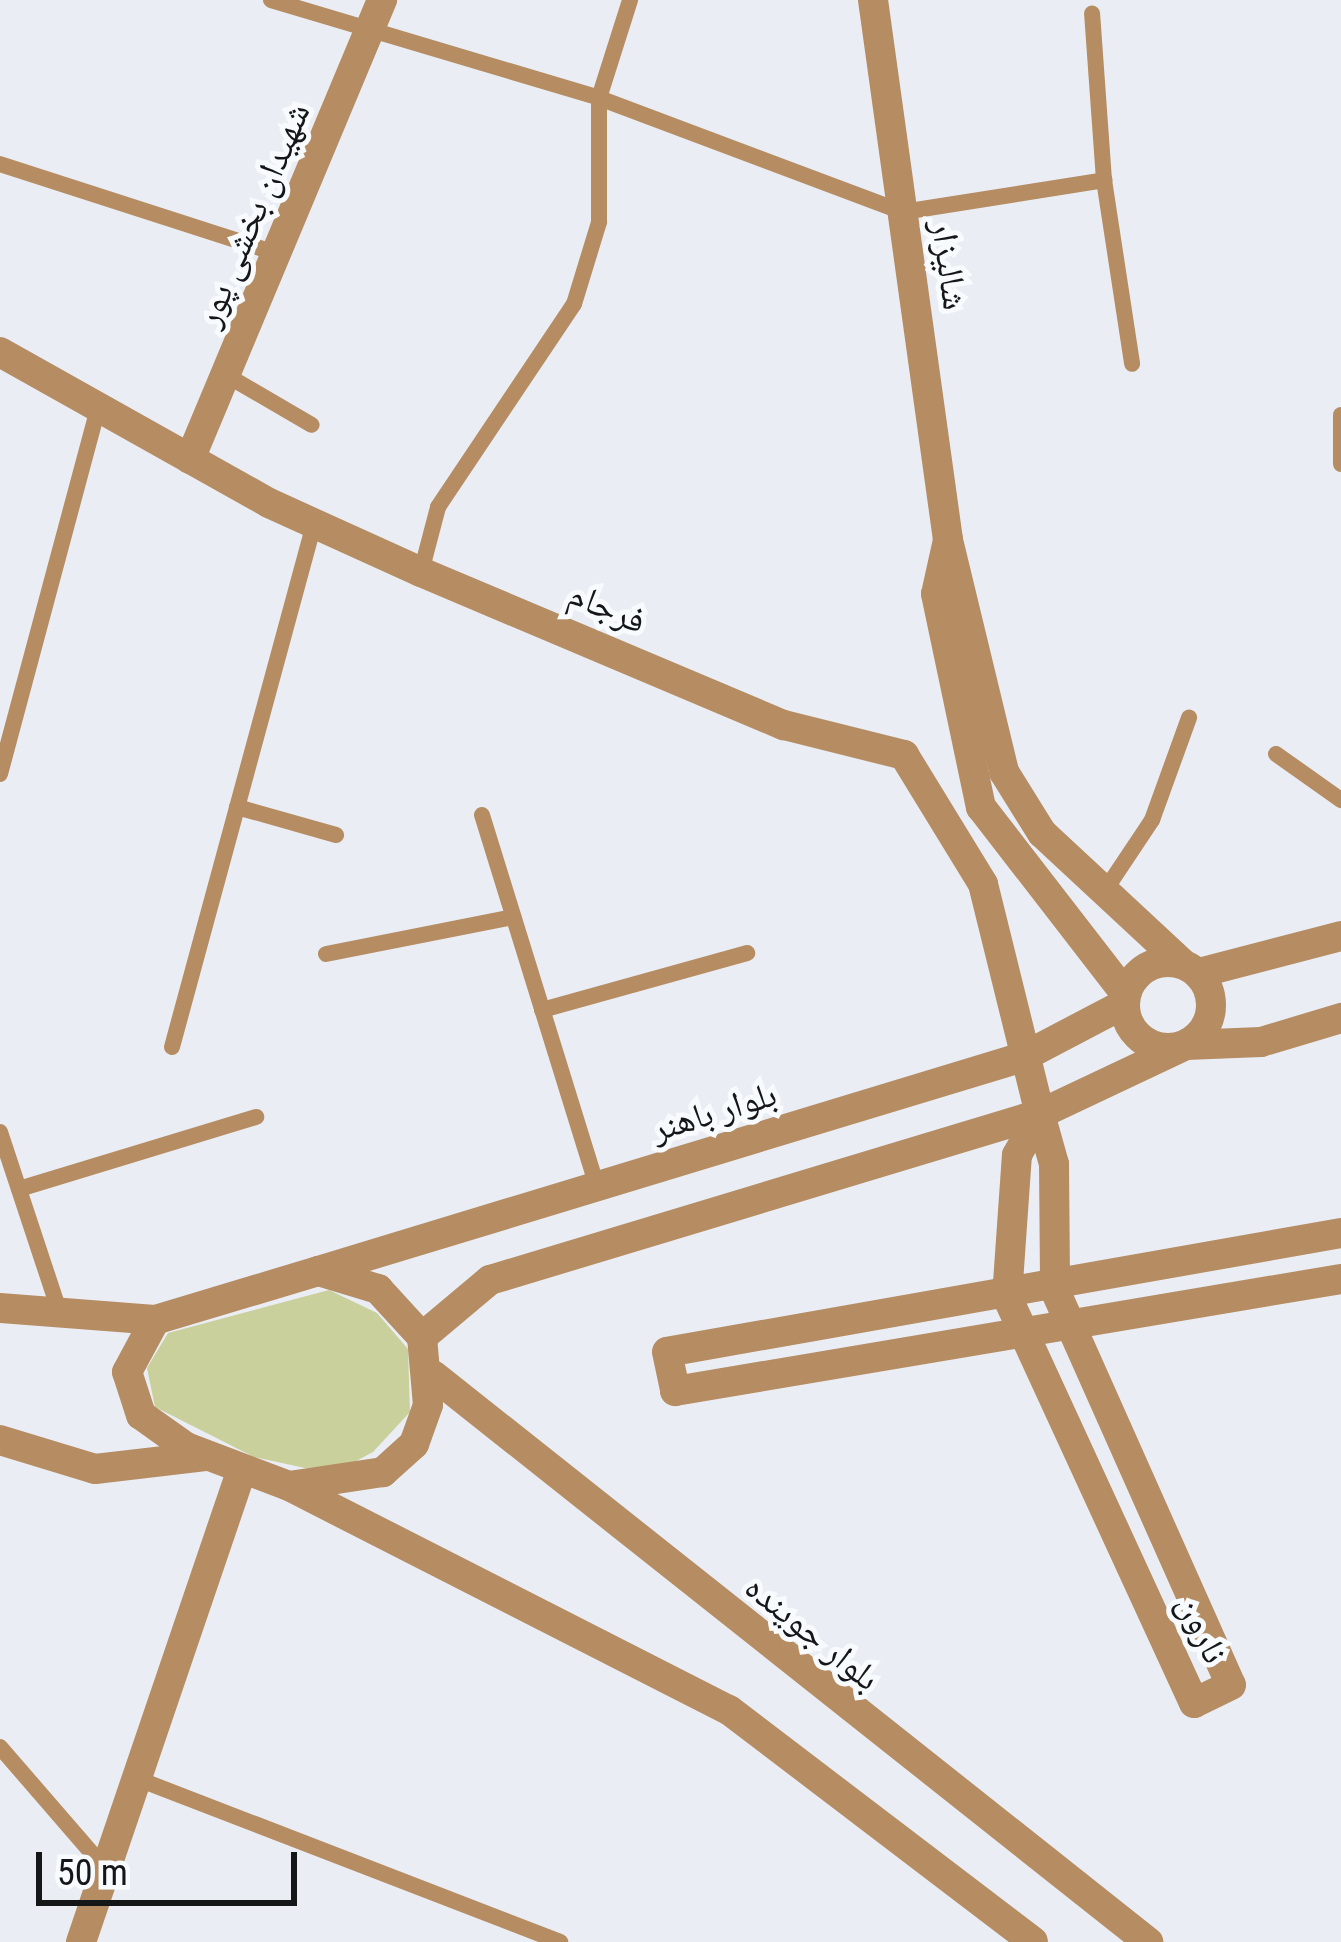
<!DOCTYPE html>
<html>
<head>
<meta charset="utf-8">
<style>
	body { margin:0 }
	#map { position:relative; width:1341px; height:1942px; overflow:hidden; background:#eaeef4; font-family:"Roboto Condensed","Noto Naskh Arabic",sans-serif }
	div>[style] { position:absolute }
	.green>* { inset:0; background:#cad09c }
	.service>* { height:16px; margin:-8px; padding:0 8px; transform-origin:8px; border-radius:8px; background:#b68c63 }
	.minor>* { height:30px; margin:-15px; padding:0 15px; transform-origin:15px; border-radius:15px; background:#b68c63 }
	.tertiary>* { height:30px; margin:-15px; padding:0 15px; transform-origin:15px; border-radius:15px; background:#b68c63 }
	.tertiary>.ring { margin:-15px; padding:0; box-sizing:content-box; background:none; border:30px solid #b68c63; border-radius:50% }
	span { translate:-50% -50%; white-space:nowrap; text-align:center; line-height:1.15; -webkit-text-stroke:10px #f8fbfe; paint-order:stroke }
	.street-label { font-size:36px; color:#141618 }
	.scale { position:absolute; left:36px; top:1852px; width:261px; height:54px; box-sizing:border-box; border:6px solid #141618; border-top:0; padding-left:15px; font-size:36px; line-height:42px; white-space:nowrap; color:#141618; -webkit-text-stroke:9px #f8fbfe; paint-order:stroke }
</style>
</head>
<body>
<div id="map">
	<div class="green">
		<div style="clip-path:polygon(329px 1290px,377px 1313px,408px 1349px,410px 1412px,373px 1452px,345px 1467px,305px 1468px,254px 1457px,155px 1407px,147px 1368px,168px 1333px)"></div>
	</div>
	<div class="service">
		<div style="left:271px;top:0;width:342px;rotate:16.6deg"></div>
		<div style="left:599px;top:98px;width:325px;rotate:20.6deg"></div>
		<div style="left:903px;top:212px;width:204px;rotate:-9deg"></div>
		<div style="left:1104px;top:180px;width:167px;rotate:-94.1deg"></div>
		<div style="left:0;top:164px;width:293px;rotate:17.9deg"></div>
		<div style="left:1104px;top:180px;width:186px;rotate:81.3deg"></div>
		<div style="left:226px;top:375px;width:99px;rotate:30.2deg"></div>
		<div style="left:1341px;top:415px;width:49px;rotate:90deg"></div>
		<div style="left:421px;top:572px;width:67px;rotate:-75.3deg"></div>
		<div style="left:438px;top:507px;width:244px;rotate:-56.2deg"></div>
		<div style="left:574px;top:304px;width:86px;rotate:-73deg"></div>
		<div style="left:599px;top:222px;width:124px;rotate:-90deg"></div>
		<div style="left:599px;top:98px;width:103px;rotate:-72.4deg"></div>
		<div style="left:1276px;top:754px;width:80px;rotate:35.3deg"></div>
		<div style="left:0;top:774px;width:380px;rotate:-75deg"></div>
		<div style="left:237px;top:807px;width:103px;rotate:15.8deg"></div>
		<div style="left:482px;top:815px;width:392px;rotate:72.8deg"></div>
		<div style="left:1104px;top:892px;width:87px;rotate:-56.3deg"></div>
		<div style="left:1152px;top:820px;width:109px;rotate:-70.1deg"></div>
		<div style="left:326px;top:954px;width:191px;rotate:-11.2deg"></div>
		<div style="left:542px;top:1010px;width:213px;rotate:-15.5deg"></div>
		<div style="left:172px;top:1047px;width:542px;rotate:-74.81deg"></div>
		<div style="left:0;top:1132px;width:191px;rotate:71.7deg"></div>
		<div style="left:19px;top:1189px;width:248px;rotate:-16.9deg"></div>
		<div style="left:0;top:1747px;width:159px;rotate:49.1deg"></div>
		<div style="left:133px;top:1777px;width:458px;rotate:21.1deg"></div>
	</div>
	<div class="minor">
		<div style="left:190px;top:459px;width:498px;rotate:-67.3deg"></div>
		<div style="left:1040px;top:1114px;width:52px;rotate:74.4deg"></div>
		<div style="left:1054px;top:1164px;width:126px;rotate:89.5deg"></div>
		<div style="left:1055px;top:1290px;width:432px;rotate:66deg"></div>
		<div style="left:1231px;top:1685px;width:41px;rotate:154.1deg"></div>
		<div style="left:1194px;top:1703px;width:447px;rotate:-114.7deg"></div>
		<div style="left:1007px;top:1297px;width:142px;rotate:-86deg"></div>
		<div style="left:1017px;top:1155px;width:47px;rotate:-60.7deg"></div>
		<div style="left:1341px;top:1233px;width:684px;rotate:169.99deg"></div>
		<div style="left:667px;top:1352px;width:40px;rotate:78deg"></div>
		<div style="left:675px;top:1391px;width:675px;rotate:-9.55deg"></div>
		<div style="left:81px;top:1942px;width:496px;rotate:-71.2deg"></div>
	</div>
	<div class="tertiary">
		<div style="left:873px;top:0;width:545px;rotate:82.09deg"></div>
		<div style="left:948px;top:540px;width:239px;rotate:76.4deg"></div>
		<div style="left:1004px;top:772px;width:72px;rotate:58.1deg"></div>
		<div style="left:1042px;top:833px;width:191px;rotate:42.9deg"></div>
		<div style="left:0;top:352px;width:308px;rotate:29.3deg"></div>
		<div style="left:269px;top:503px;width:167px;rotate:24.4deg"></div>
		<div style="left:421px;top:572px;width:394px;rotate:22.9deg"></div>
		<div style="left:784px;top:725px;width:124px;rotate:14deg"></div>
		<div style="left:904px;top:755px;width:151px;rotate:58.5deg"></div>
		<div style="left:983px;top:884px;width:237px;rotate:76.1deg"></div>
		<div style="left:948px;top:540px;width:55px;rotate:102.5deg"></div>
		<div style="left:936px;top:594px;width:218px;rotate:78.1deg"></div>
		<div style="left:981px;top:807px;width:235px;rotate:52.3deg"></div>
		<div class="ring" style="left:1125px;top:962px;width:56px;height:56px"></div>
		<div style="left:1199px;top:973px;width:147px;rotate:-14.6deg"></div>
		<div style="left:318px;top:1271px;width:737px;rotate:-16.89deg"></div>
		<div style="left:1023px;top:1057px;width:114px;rotate:-27.7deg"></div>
		<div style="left:318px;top:1271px;width:63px;rotate:16.7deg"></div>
		<div style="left:378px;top:1289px;width:65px;rotate:47.5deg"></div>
		<div style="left:422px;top:1337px;width:68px;rotate:85deg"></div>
		<div style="left:428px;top:1405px;width:41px;rotate:109.7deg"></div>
		<div style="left:414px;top:1444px;width:42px;rotate:137.9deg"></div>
		<div style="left:383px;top:1472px;width:95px;rotate:171.5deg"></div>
		<div style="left:289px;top:1486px;width:110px;rotate:-159.3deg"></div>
		<div style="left:186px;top:1447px;width:55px;rotate:-144.6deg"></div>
		<div style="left:141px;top:1415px;width:45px;rotate:-108deg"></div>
		<div style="left:127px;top:1372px;width:59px;rotate:-61.7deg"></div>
		<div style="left:155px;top:1320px;width:170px;rotate:-16.7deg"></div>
		<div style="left:0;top:1308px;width:155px;rotate:4.4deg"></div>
		<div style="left:422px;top:1337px;width:89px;rotate:-40deg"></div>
		<div style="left:490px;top:1280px;width:575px;rotate:-16.79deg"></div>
		<div style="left:1040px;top:1114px;width:161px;rotate:-25.3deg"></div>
		<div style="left:1186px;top:1045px;width:75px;rotate:-2.3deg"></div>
		<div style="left:1261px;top:1042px;width:84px;rotate:-16.7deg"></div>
		<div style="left:433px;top:1375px;width:913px;rotate:38.41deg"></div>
		<div style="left:0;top:1440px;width:99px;rotate:17deg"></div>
		<div style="left:95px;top:1469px;width:111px;rotate:-6.7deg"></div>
		<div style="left:289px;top:1486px;width:494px;rotate:27deg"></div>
		<div style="left:729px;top:1710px;width:382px;rotate:37.3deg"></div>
	</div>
	<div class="street-label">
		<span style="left:253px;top:215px;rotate:-67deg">شهیدان بخشی پور</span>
		<span style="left:949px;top:265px;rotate:82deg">شالیزار</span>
		<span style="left:607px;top:608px;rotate:23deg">فرجام</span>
		<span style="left:714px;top:1112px;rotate:-17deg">بلوار باهنر</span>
		<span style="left:1202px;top:1629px;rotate:65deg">نارون</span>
		<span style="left:812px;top:1633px;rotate:39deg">بلوار جوینده</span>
	</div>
	<div class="scale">50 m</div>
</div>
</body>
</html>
